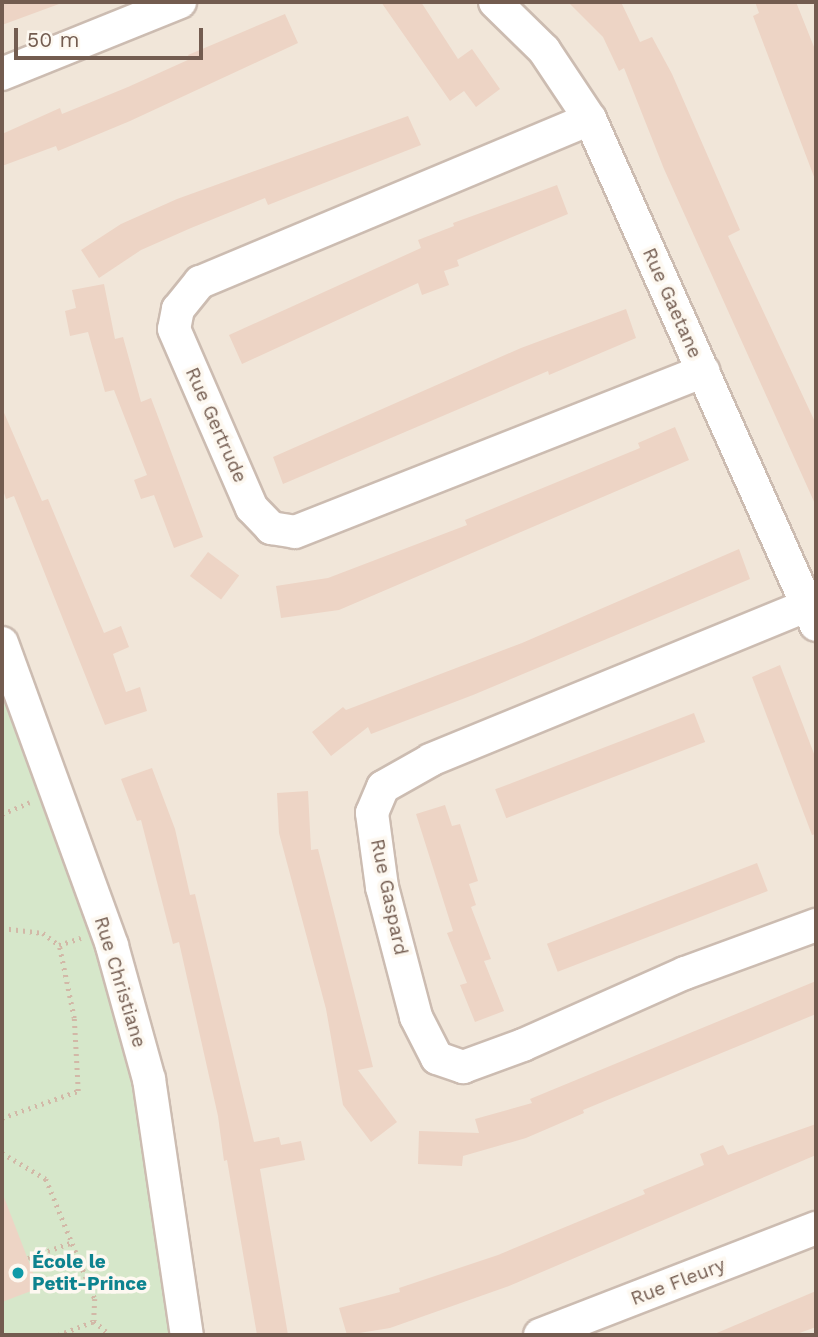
<!DOCTYPE html>
<html>
<head>
<meta charset="utf-8">
<style>
	body { margin:0 }
	#map { position:relative; width:818px; height:1337px; overflow:hidden; background:#faf4ea; font-family:"Work Sans",sans-serif }
	div>[style] { position:absolute }
	.residential>* { inset:0; background:#f1e6d9; transform-origin:0 0 }
	.green>* { inset:0; background:#d6e7ca }
	.building>* { inset:0; background:#edd4c5; transform-origin:0 0 }
	.path>* { height:4.5px; margin-top:-2.25px; transform-origin:0; background:repeating-linear-gradient(90deg,#d2b8a7 0 2px,transparent 0 7px) }
	.roads { filter:drop-shadow(2px 0 #ccbcb1) drop-shadow(-2px 0 #ccbcb1) drop-shadow(0 2px #ccbcb1) drop-shadow(0 -2px #ccbcb1) }
	.minor>* { height:32px; margin:-16px; padding:0 16px; transform-origin:16px; border-radius:16px; background:#fff }
	.dots>* { width:19px; height:19px; translate:-50% -50%; box-sizing:border-box; border:4px solid #fdf8f0; border-radius:50% }
	span { translate:-50% -50%; white-space:nowrap; text-align:center; line-height:1.15; -webkit-text-stroke:7px #fdf8f0; paint-order:stroke }
	.street-label { font-size:19px; color:#735c50 }
	.culture-label { font-size:19px; color:#0d838f; font-weight:700 }
	.left { translate:0 -50%; text-align:left }
	.frame { position:absolute; inset:0; border:4px solid #735c50; pointer-events:none }
	.scale { position:absolute; left:14px; top:28px; width:189px; height:32px; box-sizing:border-box; border:4px solid #735c50; border-top:0; padding-left:9px; font-size:21px; line-height:24px; white-space:nowrap; color:#735c50; -webkit-text-stroke:5px #fdf8f0; paint-order:stroke }
</style>
</head>
<body>
<div id="map">
	<div class="residential">
		<div style="left:2px;top:2px;width:814px;height:1333px"></div>
	</div>
	<div class="green">
		<div style="clip-path:polygon(2px 643px,112px 946px,187px 1335px,2px 1335px)"></div>
	</div>
	<div class="building">
		<div style="clip-path:polygon(2px 2px,59px 2px,59px 4px,2px 25px)"></div>
		<div style="clip-path:polygon(381px 2px,421px 2px,458px 59px,472px 49px,500px 89px,476px 107px,464px 91px,450px 101px)"></div>
		<div style="clip-path:polygon(568px 2px,621px 2px,640px 42px,652px 37px,672px 74px,740px 230px,728px 236px,816px 424px,816px 506px,664px 169px,624px 68px,619px 71px,603px 37px)"></div>
		<div style="clip-path:polygon(755px 2px,796px 2px,814px 47px,816px 182px,753px 16px,759px 13px)"></div>
		<div style="clip-path:polygon(285px 14px,298px 43px,130px 121px,58px 151px,56px 146px,2px 166px,2px 134px,60px 108px,62px 114px,128px 87px,190px 59px,188px 55px)"></div>
		<div style="clip-path:polygon(408px 116px,421px 145px,268px 205px,265px 198px,191px 228px,141px 250px,99px 278px,81px 250px,121px 224px,177px 199px)"></div>
		<div style="clip-path:polygon(557px 185px,568px 214px,457px 260px,459px 266px,444px 271px,449px 285px,422px 295px,418px 283px,242px 364px,229px 335px,421px 248px,418px 240px,454px 226px,453px 223px)"></div>
		<div style="clip-path:polygon(104px 284px,115px 339px,123px 337px,141px 402px,151px 398px,203px 537px,174px 548px,154px 495px,141px 499px,134px 480px,147px 475px,114px 390px,105px 392px,88px 332px,70px 336px,65px 311px,76px 308px,72px 290px)"></div>
		<div style="clip-path:polygon(626px 309px,636px 338px,549px 375px,548px 371px,283px 484px,273px 457px,521px 348px)"></div>
		<div style="clip-path:polygon(2px 408px,42px 501px,48px 499px,104px 633px,121px 626px,129px 647px,113px 654px,126px 692px,140px 687px,147px 711px,105px 725px,14px 496px,6px 499px,2px 487px)"></div>
		<div style="clip-path:polygon(675px 427px,689px 460px,339px 610px,281px 618px,276px 586px,328px 578px,467px 525px,465px 520px,640px 448px,638px 443px)"></div>
		<div style="clip-path:polygon(739px 549px,750px 579px,473px 695px,371px 734px,368px 727px,331px 756px,312px 732px,343px 707px,346px 710px,522px 643px)"></div>
		<div style="left:208px;top:552px;width:39px;height:30px;rotate:37deg"></div>
		<div style="clip-path:polygon(780px 665px,816px 759px,816px 834px,812px 835px,752px 677px)"></div>
		<div style="left:694px;top:713px;width:31px;height:213px;rotate:69deg"></div>
		<div style="clip-path:polygon(152px 768px,175px 829px,190px 895px,195px 894px,254px 1142px,279px 1137px,281px 1145px,301px 1141px,305px 1160px,260px 1169px,288px 1335px,257px 1335px,227px 1160px,224px 1161px,218px 1116px,179px 942px,173px 944px,141px 820px,137px 821px,121px 779px)"></div>
		<div style="clip-path:polygon(308px 791px,311px 850px,318px 849px,373px 1067px,358px 1070px,397px 1122px,371px 1142px,343px 1105px,326px 1009px,279px 833px,277px 793px)"></div>
		<div style="clip-path:polygon(445px 805px,452px 826px,460px 824px,478px 881px,469px 884px,476px 905px,471px 907px,491px 959px,484px 961px,504px 1011px,475px 1022px,460px 985px,467px 983px,447px 933px,453px 931px,416px 814px)"></div>
		<div style="left:757px;top:863px;width:30px;height:225px;rotate:69deg"></div>
		<div style="clip-path:polygon(816px 981px,816px 1014px,583px 1110px,584px 1113px,526px 1138px,463px 1156px,462px 1166px,418px 1164px,419px 1131px,479px 1133px,475px 1119px,532px 1103px,530px 1099px)"></div>
		<div style="clip-path:polygon(816px 1124px,816px 1155px,509px 1286px,390px 1328px,347px 1335px,339px 1308px,400px 1292px,399px 1288px,498px 1255px,645px 1194px,643px 1190px,704px 1165px,700px 1154px,723px 1145px,728px 1155px)"></div>
		<div style="clip-path:polygon(2px 1192px,39px 1288px,2px 1302px)"></div>
		<div style="clip-path:polygon(816px 1291px,816px 1327px,794px 1335px,712px 1335px)"></div>
	</div>
	<div class="path">
		<div style="left:2px;top:814px;width:30px;rotate:-23deg"></div>
		<div style="left:2px;top:928px;width:41px;rotate:7deg"></div>
		<div style="left:43px;top:933px;width:20px;rotate:37deg"></div>
		<div style="left:2px;top:1118px;width:81px;rotate:-19.6deg"></div>
		<div style="left:78px;top:1091px;width:73px;rotate:-93.1deg"></div>
		<div style="left:74px;top:1018px;width:75px;rotate:-101.6deg"></div>
		<div style="left:59px;top:945px;width:23px;rotate:-18deg"></div>
		<div style="left:2px;top:1153px;width:51px;rotate:30.6deg"></div>
		<div style="left:46px;top:1179px;width:130px;rotate:67.8deg"></div>
		<div style="left:95px;top:1299px;width:22px;rotate:93deg"></div>
		<div style="left:28px;top:1258px;width:48px;rotate:-19.6deg"></div>
		<div style="left:94px;top:1321px;width:21px;rotate:41deg"></div>
		<div style="left:58px;top:1335px;width:39px;rotate:-21deg"></div>
	</div>
	<div class="roads">
		<div class="minor">
			<div style="left:495px;top:2px;width:69px;rotate:44.4deg"></div>
			<div style="left:544px;top:50px;width:83px;rotate:56.3deg"></div>
			<div style="left:590px;top:119px;width:554px;rotate:65.93deg"></div>
			<div style="left:2px;top:74px;width:192px;rotate:-22deg"></div>
			<div style="left:590px;top:119px;width:423px;rotate:157.3deg"></div>
			<div style="left:200px;top:282px;width:35px;rotate:129deg"></div>
			<div style="left:178px;top:309px;width:20px;rotate:101deg"></div>
			<div style="left:174px;top:329px;width:195px;rotate:66.5deg"></div>
			<div style="left:252px;top:508px;width:28px;rotate:46deg"></div>
			<div style="left:271px;top:528px;width:24px;rotate:9deg"></div>
			<div style="left:295px;top:532px;width:439px;rotate:-21.5deg"></div>
			<div style="left:808px;top:605px;width:408px;rotate:157.7deg"></div>
			<div style="left:431px;top:760px;width:55px;rotate:150.6deg"></div>
			<div style="left:383px;top:787px;width:28px;rotate:113deg"></div>
			<div style="left:372px;top:813px;width:75px;rotate:82.3deg"></div>
			<div style="left:382px;top:887px;width:134px;rotate:75.3deg"></div>
			<div style="left:416px;top:1017px;width:46px;rotate:62.9deg"></div>
			<div style="left:437px;top:1058px;width:28px;rotate:19deg"></div>
			<div style="left:463px;top:1067px;width:64px;rotate:-20.1deg"></div>
			<div style="left:523px;top:1045px;width:177px;rotate:-24deg"></div>
			<div style="left:685px;top:973px;width:140px;rotate:-20.1deg"></div>
			<div style="left:2px;top:643px;width:322px;rotate:70deg"></div>
			<div style="left:112px;top:946px;width:138px;rotate:74.5deg"></div>
			<div style="left:149px;top:1079px;width:259px;rotate:81.6deg"></div>
			<div style="left:540px;top:1335px;width:296px;rotate:-21.2deg"></div>
		</div>
	</div>
	<div class="dots">
		<div style="left:18px;top:1273px;background:#0f9aa8"></div>
	</div>
	<div class="street-label">
		<span style="left:672px;top:303px;rotate:66deg">Rue Gaetane</span>
		<span style="left:216px;top:425px;rotate:66deg">Rue Gertrude</span>
		<span style="left:389px;top:897px;rotate:78deg">Rue Gaspard</span>
		<span style="left:120px;top:982px;rotate:73deg">Rue Christiane</span>
		<span style="left:678px;top:1282px;rotate:-21deg">Rue Fleury</span>
	</div>
	<div class="culture-label">
		<span class="left" style="left:32px;top:1273px">École le<br>Petit-Prince</span>
	</div>
	<div class="frame"></div>
	<div class="scale">50 m</div>
</div>
</body>
</html>
